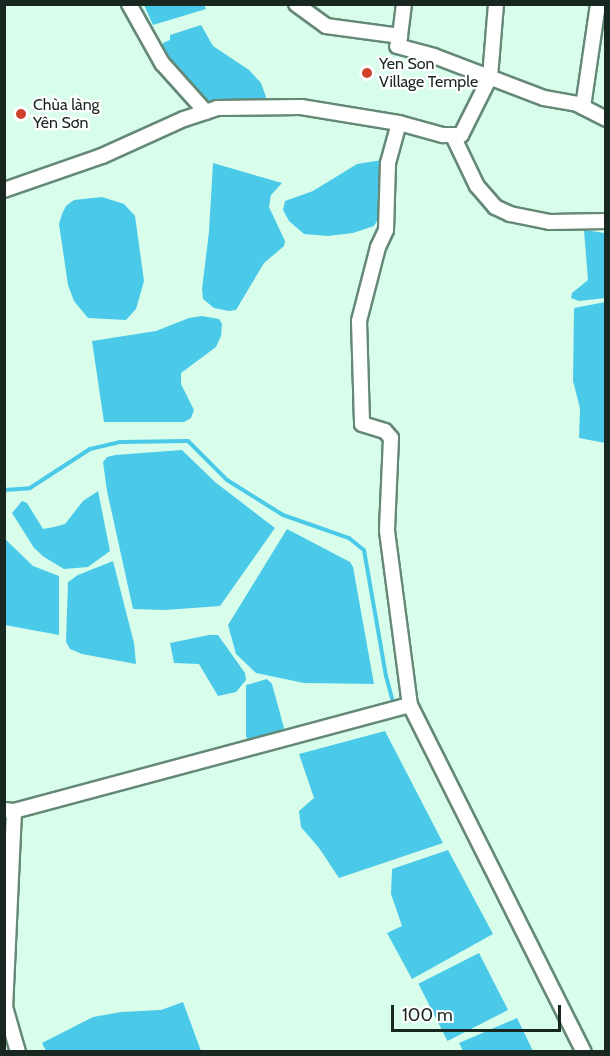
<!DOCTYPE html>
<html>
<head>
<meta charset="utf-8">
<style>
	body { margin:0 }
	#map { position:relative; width:610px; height:1056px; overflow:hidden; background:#d8feeb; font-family:Cabin,sans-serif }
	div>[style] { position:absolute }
	.water>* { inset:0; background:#4bc9e8; transform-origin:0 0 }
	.stream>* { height:4px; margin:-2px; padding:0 2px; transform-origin:2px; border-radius:2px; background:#4bc9e8 }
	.roads { filter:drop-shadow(2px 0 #658877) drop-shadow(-2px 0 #658877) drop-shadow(0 2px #658877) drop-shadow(0 -2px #658877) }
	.minor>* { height:14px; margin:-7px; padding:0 7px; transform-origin:7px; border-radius:7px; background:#fff }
	.dots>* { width:16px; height:16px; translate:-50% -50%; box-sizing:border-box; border:3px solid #fff; border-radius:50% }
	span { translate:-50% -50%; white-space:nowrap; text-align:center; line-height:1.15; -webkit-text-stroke:4.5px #fff; paint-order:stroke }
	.poi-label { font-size:16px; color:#192721 }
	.left { translate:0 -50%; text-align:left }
	.frame { position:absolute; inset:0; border:6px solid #192721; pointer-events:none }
	.scale { position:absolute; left:391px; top:1005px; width:170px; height:27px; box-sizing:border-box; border:3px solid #192721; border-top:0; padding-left:8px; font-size:18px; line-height:21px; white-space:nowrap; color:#192721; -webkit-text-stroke:4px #fff; paint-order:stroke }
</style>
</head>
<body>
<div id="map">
	<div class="water">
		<div style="clip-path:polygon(144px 5px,204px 5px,206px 9px,153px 25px)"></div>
		<div style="clip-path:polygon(201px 25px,213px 46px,249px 70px,261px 83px,266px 97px,262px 103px,240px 105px,208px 102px,162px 53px,163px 43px,170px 40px,170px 35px)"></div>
		<div style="clip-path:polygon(382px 160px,380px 216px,374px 226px,353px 233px,328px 236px,304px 234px,289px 221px,283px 210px,285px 201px,313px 191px,357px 164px)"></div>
		<div style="clip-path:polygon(213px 163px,282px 183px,271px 195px,269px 207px,285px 241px,284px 246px,264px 263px,236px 310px,229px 311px,214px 308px,203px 299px,202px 289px,209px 232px)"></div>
		<div style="clip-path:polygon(102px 197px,124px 204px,135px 216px,144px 281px,136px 309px,126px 320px,88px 318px,74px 301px,68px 285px,59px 224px,62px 214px,66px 206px,74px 200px)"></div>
		<div style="clip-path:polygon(584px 230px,605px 233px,605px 298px,579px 301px,571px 298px,572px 293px,588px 280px)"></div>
		<div style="clip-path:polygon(605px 302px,606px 302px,605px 443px,579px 438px,580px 408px,573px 381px,574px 308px)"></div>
		<div style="clip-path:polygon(202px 316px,219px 319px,222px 324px,221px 336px,216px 347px,181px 373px,181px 384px,194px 410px,191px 418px,184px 422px,104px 422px,92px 341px,156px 331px,189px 318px)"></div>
		<div style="clip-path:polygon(182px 450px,215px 482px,275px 528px,220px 606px,165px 610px,133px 609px,107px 491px,103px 462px,107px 457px,115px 455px)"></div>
		<div style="clip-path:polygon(98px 491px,110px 551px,88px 567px,64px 569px,44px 557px,34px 548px,12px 513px,22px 501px,27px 503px,43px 529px,54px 527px,65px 524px,83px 501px)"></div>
		<div style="clip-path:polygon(287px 529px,350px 562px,353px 567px,374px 684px,304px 683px,256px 673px,236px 654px,228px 625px)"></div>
		<div style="clip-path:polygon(4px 538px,33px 566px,59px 576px,59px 635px,5px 625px)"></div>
		<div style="clip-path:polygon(113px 561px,134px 643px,136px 664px,82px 654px,70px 649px,66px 642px,68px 582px,78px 575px)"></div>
		<div style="clip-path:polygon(209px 635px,218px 635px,245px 673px,246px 680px,236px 692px,218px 696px,199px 664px,174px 663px,170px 643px)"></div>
		<div style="clip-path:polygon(267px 679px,272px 684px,284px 728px,283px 733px,249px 742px,246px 736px,246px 685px)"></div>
		<div style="clip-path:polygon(385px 731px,443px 843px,339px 878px,319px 848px,301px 827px,299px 811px,314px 798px,299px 754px)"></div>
		<div style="clip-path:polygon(448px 850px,493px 934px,412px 979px,387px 933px,402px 926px,391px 894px,392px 869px)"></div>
		<div style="left:479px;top:953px;width:64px;height:68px;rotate:63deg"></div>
		<div style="clip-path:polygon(183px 1002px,201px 1051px,46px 1051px,42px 1043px,93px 1017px,121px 1012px,161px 1010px)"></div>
		<div style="clip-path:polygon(517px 1018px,533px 1051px,463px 1051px,459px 1043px)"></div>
	</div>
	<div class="stream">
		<div style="left:4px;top:490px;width:26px;rotate:-4deg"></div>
		<div style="left:30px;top:488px;width:72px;rotate:-33deg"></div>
		<div style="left:90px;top:449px;width:13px;rotate:-13deg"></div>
		<div style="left:103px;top:446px;width:17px;rotate:-13deg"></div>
		<div style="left:120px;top:442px;width:68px;rotate:-0.8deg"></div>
		<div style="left:188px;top:441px;width:55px;rotate:45deg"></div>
		<div style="left:227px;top:480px;width:66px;rotate:32deg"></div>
		<div style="left:283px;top:515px;width:70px;rotate:19.2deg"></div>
		<div style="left:349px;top:538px;width:19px;rotate:39deg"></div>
		<div style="left:364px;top:550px;width:128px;rotate:80.1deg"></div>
		<div style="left:386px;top:676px;width:23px;rotate:75deg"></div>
	</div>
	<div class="roads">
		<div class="minor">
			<div style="left:129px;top:4px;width:68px;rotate:60.8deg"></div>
			<div style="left:162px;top:63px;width:66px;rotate:48.1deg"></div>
			<div style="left:296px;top:4px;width:37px;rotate:36deg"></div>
			<div style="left:326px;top:26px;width:75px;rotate:7.7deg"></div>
			<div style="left:399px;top:44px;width:40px;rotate:-82.9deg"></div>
			<div style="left:397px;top:46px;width:38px;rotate:15deg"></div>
			<div style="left:434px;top:56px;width:118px;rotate:20.9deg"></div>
			<div style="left:544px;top:98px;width:34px;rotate:10deg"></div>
			<div style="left:577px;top:104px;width:33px;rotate:27deg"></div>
			<div style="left:583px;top:107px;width:104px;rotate:-81.7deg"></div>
			<div style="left:399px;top:123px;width:41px;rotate:105.4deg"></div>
			<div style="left:388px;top:163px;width:67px;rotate:91.7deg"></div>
			<div style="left:386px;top:230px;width:19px;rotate:115deg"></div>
			<div style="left:378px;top:247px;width:76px;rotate:104.4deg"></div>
			<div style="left:359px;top:321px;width:103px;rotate:88.3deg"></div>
			<div style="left:362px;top:424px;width:24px;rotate:17deg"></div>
			<div style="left:385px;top:431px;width:9px;rotate:49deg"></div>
			<div style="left:391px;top:438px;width:93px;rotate:92.5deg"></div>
			<div style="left:387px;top:531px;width:176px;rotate:82.5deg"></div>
			<div style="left:410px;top:705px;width:388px;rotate:63.4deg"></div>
			<div style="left:453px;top:136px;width:55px;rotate:64.4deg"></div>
			<div style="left:477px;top:186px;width:28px;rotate:49deg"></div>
			<div style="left:495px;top:207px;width:17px;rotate:25deg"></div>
			<div style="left:510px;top:214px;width:41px;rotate:11.3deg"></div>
			<div style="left:550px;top:222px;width:56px;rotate:-1deg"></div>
			<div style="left:4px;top:190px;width:104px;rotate:-19.1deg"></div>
			<div style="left:102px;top:156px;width:90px;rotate:-24.3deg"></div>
			<div style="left:184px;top:119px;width:35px;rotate:-18deg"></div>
			<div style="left:217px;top:108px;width:84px;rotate:-0.7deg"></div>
			<div style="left:301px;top:107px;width:99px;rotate:9.3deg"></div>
			<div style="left:399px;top:123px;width:46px;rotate:15.3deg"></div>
			<div style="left:443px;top:135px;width:18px"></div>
			<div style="left:461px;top:135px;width:65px;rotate:-63.4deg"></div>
			<div style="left:490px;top:77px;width:73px;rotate:-85.3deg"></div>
			<div style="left:4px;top:810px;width:10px;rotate:6deg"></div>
			<div style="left:14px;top:811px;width:410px;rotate:-15deg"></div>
			<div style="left:14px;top:811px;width:196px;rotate:92.6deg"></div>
			<div style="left:5px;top:1007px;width:47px;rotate:73.9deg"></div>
		</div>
	</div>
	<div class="dots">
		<div style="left:367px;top:73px;background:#ce422c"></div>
		<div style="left:21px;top:114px;background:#ce422c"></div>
	</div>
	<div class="poi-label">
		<span class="left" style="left:379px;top:73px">Yen Son<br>Village Temple</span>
		<span class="left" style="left:33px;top:114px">Chùa làng<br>Yên Sơn</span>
	</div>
	<div class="frame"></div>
	<div class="scale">100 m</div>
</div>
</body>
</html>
